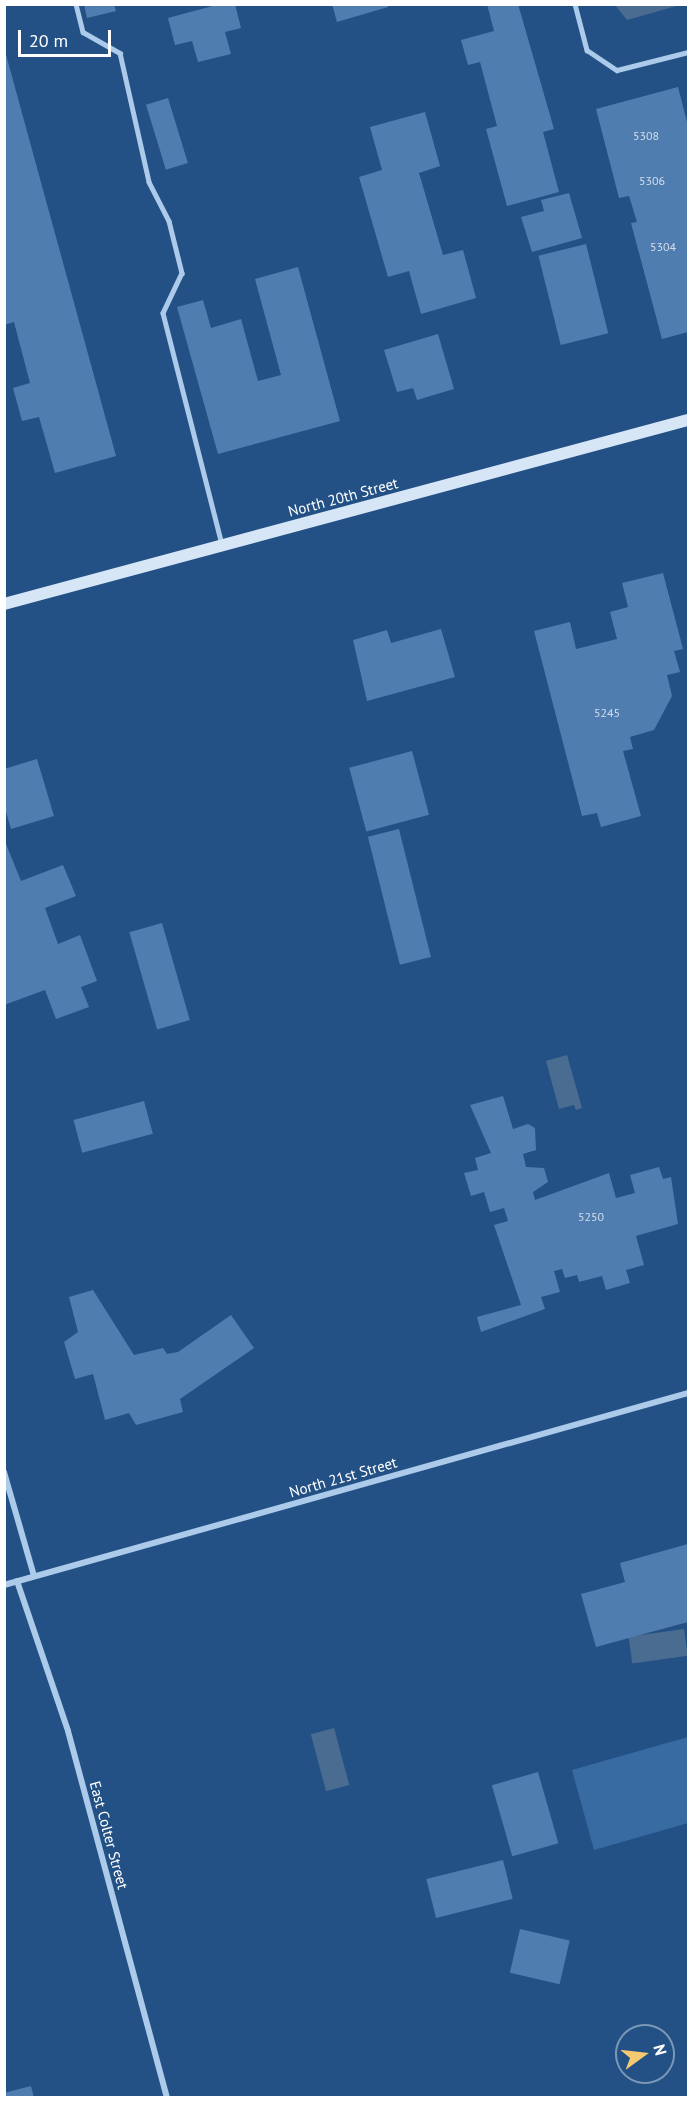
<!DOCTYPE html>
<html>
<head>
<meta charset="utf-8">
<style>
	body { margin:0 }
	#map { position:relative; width:693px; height:2102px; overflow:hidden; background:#235185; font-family:"PT Sans",sans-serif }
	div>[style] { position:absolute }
	.green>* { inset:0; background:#376ba2 }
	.water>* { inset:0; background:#4b6c91; transform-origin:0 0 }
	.building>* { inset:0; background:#507daf; transform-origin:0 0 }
	.lane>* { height:4.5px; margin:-2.25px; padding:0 2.25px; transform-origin:2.25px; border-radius:2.25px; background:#accae9 }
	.street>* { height:6px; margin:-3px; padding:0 3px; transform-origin:3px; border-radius:3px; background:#accae9 }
	.secondary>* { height:12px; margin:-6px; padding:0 6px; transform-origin:6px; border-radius:6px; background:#d7e6f7 }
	span { translate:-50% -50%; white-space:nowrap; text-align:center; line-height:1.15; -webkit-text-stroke:5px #235185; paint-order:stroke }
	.number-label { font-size:12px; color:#d3deeb }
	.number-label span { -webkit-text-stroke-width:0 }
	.street-label { font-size:15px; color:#fff }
	.frame { position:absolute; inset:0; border:6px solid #fff; pointer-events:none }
	.north { position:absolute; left:615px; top:2024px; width:60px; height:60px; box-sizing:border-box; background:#235185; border:2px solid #7b97b6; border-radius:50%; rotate:75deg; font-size:16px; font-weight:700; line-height:24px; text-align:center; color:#fff }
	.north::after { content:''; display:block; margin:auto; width:21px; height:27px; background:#f4c96f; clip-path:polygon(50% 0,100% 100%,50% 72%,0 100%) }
	.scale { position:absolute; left:18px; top:30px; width:93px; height:27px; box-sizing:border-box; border:3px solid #fff; border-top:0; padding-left:8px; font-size:18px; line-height:21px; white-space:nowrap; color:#fff; -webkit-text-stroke:4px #235185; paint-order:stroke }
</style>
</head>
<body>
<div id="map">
	<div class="green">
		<div style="clip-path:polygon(688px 1737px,688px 1823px,594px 1850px,572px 1770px)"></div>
	</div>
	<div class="water">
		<div style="clip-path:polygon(615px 5px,615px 4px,680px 5px,627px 20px)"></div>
		<div style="clip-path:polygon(567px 1055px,582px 1108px,576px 1110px,574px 1105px,559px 1109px,546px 1061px)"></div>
		<div style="left:684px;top:1629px;width:27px;height:56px;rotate:82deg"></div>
		<div style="left:334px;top:1728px;width:59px;height:24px;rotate:75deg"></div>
	</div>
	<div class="building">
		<div style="clip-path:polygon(84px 4px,114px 4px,116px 11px,87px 18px)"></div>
		<div style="clip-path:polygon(220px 4px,235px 4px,241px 28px,225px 32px,231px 54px,198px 62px,192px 41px,175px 45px,168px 18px)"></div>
		<div style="clip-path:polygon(332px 4px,388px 4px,388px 7px,337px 22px)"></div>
		<div style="clip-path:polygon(487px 4px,518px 4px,554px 129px,543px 132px,559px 192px,507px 206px,486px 129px,497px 126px,480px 62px,468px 65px,461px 40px,494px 31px)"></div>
		<div style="clip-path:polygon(5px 51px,116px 456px,55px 473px,39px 417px,22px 421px,13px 388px,30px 383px,14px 322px,4px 325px)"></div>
		<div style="clip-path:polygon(678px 87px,688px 126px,688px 332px,662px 339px,631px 223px,637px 222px,629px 196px,619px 198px,596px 109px)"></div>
		<div style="left:168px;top:98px;width:68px;height:23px;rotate:73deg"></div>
		<div style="clip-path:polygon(425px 112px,440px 166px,419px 173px,443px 255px,463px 250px,476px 298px,421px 314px,409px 271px,388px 277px,359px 177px,382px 170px,370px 127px)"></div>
		<div style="clip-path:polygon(569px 193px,582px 238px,532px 252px,521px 217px,544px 211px,541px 200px)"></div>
		<div style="left:586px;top:244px;width:92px;height:49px;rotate:76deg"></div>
		<div style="clip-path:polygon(298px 267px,340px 421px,218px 454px,177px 307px,203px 300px,211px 328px,241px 319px,258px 381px,281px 375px,255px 279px)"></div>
		<div style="clip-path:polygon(438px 334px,454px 389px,417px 400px,413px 388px,397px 392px,384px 350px)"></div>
		<div style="clip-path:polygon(663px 573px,683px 649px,674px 651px,680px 672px,667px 675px,672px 696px,654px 730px,630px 737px,633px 749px,623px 751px,641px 816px,601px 827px,597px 813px,582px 816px,534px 631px,570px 622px,576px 649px,617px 639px,610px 612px,628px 607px,622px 583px)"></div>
		<div style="clip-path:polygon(441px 629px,455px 677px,367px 701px,353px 640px,387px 630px,391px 643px)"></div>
		<div style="left:412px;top:751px;width:66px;height:65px;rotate:75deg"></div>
		<div style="clip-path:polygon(37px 759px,54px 816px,11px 829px,4px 805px,4px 769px)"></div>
		<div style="left:399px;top:829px;width:132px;height:32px;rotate:76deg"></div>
		<div style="clip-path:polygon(4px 839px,21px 881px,63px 865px,76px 896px,45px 908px,58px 944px,80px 935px,97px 981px,81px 987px,89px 1007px,56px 1019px,45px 990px,4px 1005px)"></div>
		<div style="left:162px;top:923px;width:101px;height:34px;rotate:74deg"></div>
		<div style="clip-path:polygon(503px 1096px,513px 1129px,528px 1124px,535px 1128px,536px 1150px,523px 1154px,526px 1167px,544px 1168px,548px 1182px,533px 1192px,535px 1200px,609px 1173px,616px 1198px,635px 1193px,630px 1175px,659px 1167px,663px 1179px,671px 1177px,678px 1224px,636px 1236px,644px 1265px,626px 1270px,630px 1283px,606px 1290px,602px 1276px,579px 1282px,577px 1275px,565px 1278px,562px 1269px,554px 1271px,560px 1292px,541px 1297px,545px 1309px,481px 1332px,477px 1317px,521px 1305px,494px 1225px,508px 1221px,504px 1208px,490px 1212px,484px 1192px,471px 1196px,464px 1173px,478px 1170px,475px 1158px,491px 1153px,470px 1105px)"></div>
		<div style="left:144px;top:1101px;width:34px;height:73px;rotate:75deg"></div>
		<div style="clip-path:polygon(93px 1290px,134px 1355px,163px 1348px,167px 1354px,178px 1352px,231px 1315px,254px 1348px,180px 1399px,183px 1412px,136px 1425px,129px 1413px,105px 1420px,93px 1374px,75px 1379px,64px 1342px,78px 1332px,69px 1297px)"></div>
		<div style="clip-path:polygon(688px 1544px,688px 1622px,596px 1647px,581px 1594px,625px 1582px,620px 1563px)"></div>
		<div style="left:538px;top:1772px;width:74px;height:48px;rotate:74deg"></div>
		<div style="left:503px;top:1860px;width:40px;height:79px;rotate:76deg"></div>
		<div style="left:520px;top:1929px;width:51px;height:45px;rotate:13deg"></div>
		<div style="clip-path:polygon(31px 2086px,34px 2098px,4px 2098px,4px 2093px)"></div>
	</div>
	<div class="lane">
		<div style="left:76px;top:4px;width:29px;rotate:76deg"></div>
		<div style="left:83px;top:32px;width:43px;rotate:29.6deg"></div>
		<div style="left:120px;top:53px;width:132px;rotate:77.3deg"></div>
		<div style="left:149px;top:182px;width:44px;rotate:62.9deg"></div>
		<div style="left:169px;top:221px;width:54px;rotate:76deg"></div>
		<div style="left:182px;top:273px;width:44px;rotate:115.4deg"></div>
		<div style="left:163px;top:313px;width:239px;rotate:75.7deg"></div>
		<div style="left:575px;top:4px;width:48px;rotate:75.4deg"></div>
		<div style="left:587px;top:50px;width:36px;rotate:34deg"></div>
		<div style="left:617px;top:70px;width:73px;rotate:-14.2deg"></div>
	</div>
	<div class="street">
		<div style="left:4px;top:1472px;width:108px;rotate:73.9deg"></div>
		<div style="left:17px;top:1581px;width:158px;rotate:71.2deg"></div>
		<div style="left:68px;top:1731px;width:380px;rotate:74.9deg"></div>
		<div style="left:4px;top:1585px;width:710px;rotate:-15.68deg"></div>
	</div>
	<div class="secondary">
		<div style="left:4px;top:604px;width:708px;rotate:-15.06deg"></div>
	</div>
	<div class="number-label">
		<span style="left:646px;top:136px">5308</span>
		<span style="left:652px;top:181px">5306</span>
		<span style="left:663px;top:247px">5304</span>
		<span style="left:607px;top:713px">5245</span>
		<span style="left:591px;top:1217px">5250</span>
	</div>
	<div class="street-label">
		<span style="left:343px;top:497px;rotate:-15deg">North 20th Street</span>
		<span style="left:343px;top:1477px;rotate:-16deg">North 21st Street</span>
		<span style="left:109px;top:1835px;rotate:75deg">East Colter Street</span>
	</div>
	<div class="frame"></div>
	<div class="north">N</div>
	<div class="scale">20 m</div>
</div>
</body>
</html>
